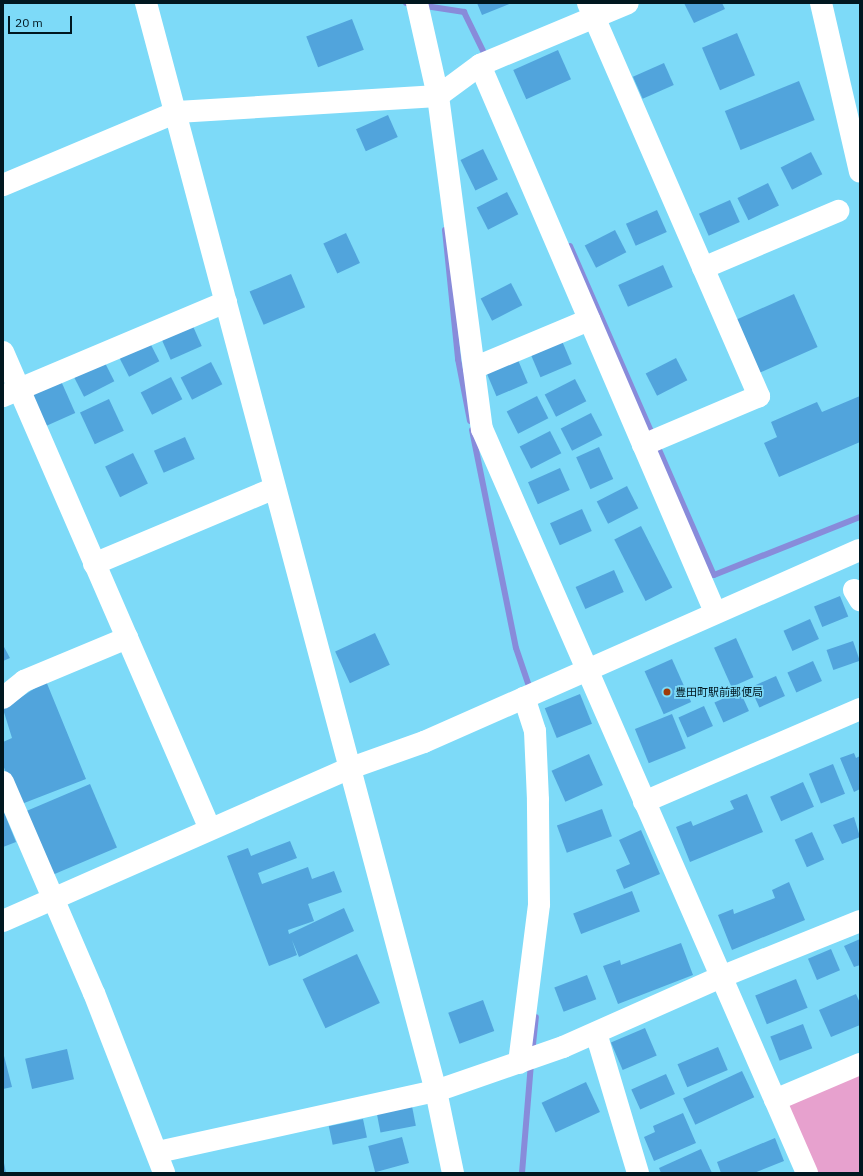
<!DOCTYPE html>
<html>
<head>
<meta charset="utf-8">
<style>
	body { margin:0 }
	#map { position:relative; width:863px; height:1176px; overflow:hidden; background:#7ddaf8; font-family:"IBM Plex Sans","Noto Sans JP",sans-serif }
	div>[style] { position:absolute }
	.green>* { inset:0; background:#e7a1ce }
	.stream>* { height:6px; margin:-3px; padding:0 3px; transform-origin:3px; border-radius:3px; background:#888bda }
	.building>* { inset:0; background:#51a4dc; transform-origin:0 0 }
	.minor>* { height:22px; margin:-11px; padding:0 11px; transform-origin:11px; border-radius:11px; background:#fff }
	.dots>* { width:11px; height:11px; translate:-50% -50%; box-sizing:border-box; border:2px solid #7ddaf8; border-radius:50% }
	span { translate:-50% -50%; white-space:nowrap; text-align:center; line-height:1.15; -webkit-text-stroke:3.5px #7ddaf8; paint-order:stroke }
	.poi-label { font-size:11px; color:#001720 }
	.left { translate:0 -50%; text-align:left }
	.frame { position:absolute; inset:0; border:4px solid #001720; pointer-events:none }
	.scale { position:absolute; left:8px; top:16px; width:64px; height:18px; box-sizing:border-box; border:2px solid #001720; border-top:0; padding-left:5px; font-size:12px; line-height:14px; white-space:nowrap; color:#001720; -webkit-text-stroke:3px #7ddaf8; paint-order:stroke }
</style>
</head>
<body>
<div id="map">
	<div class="green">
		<div style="clip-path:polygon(860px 1064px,860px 1173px,807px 1173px,775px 1100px)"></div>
	</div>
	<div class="stream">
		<div style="left:406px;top:3px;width:59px;rotate:8.8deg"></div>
		<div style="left:464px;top:12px;width:52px;rotate:63.9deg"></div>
		<div style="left:445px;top:230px;width:130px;rotate:84.2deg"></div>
		<div style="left:458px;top:359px;width:63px;rotate:79deg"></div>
		<div style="left:570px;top:246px;width:359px;rotate:66.4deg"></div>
		<div style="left:714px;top:575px;width:157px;rotate:-21.7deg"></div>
		<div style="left:472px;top:430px;width:222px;rotate:78.6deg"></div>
		<div style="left:516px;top:648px;width:46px;rotate:71.2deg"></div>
		<div style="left:532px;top:1054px;width:37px;rotate:-84deg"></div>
		<div style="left:522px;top:1173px;width:110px;rotate:-85.3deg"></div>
	</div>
	<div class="building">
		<div style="clip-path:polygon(477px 3px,512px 3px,482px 15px)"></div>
		<div style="clip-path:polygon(684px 3px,722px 3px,725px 9px,694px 23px)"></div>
		<div style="left:352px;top:19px;width:33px;height:49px;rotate:69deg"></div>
		<div style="left:737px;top:33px;width:46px;height:38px;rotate:67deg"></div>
		<div style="left:558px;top:50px;width:32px;height:49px;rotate:66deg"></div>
		<div style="left:664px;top:63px;width:24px;height:34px;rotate:66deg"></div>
		<div style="left:799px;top:81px;width:42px;height:80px;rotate:68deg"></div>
		<div style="left:388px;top:115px;width:24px;height:35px;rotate:66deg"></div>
		<div style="left:483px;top:149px;width:34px;height:25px;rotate:64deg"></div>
		<div style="left:811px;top:152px;width:25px;height:34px;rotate:63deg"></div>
		<div style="left:768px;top:183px;width:25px;height:34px;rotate:64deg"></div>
		<div style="left:507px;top:192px;width:25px;height:34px;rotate:63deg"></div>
		<div style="left:730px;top:200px;width:24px;height:34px;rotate:66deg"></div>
		<div style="left:657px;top:210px;width:24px;height:34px;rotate:66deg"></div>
		<div style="left:615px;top:230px;width:25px;height:34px;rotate:63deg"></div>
		<div style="left:346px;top:233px;width:33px;height:25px;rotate:65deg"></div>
		<div style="left:663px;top:265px;width:24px;height:49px;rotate:66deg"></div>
		<div style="left:291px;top:274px;width:36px;height:45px;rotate:67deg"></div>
		<div style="left:511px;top:283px;width:25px;height:34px;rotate:63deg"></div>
		<div style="left:794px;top:294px;width:58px;height:64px;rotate:66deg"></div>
		<div style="left:192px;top:324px;width:24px;height:34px;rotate:66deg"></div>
		<div style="left:148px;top:339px;width:25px;height:34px;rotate:63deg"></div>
		<div style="left:562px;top:341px;width:25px;height:34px;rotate:67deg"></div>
		<div style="left:676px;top:358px;width:25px;height:34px;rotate:63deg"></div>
		<div style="left:103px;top:359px;width:25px;height:34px;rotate:63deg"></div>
		<div style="left:518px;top:360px;width:25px;height:34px;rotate:67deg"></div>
		<div style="left:211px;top:362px;width:25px;height:34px;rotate:63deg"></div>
		<div style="left:171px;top:377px;width:25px;height:34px;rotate:63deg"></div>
		<div style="left:575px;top:379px;width:25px;height:34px;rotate:63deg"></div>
		<div style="left:61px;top:381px;width:35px;height:32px;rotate:66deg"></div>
		<div style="left:537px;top:396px;width:25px;height:34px;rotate:63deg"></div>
		<div style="clip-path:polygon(860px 396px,860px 442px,779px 477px,764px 443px,777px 437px,771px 422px,817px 402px,822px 412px)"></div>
		<div style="left:109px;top:399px;width:35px;height:32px;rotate:65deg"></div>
		<div style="left:591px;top:413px;width:25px;height:34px;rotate:63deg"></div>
		<div style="left:550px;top:431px;width:25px;height:34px;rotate:63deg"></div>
		<div style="left:185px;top:437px;width:24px;height:34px;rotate:66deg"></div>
		<div style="left:599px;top:447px;width:35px;height:25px;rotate:66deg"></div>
		<div style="left:133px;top:453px;width:34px;height:31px;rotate:64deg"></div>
		<div style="left:560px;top:468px;width:24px;height:35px;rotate:66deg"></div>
		<div style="left:627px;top:486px;width:25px;height:34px;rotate:63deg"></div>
		<div style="left:582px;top:509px;width:24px;height:35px;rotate:66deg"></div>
		<div style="left:641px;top:526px;width:69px;height:30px;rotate:63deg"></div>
		<div style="left:614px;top:570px;width:24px;height:42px;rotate:66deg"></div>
		<div style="left:840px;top:596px;width:22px;height:28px;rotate:68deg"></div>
		<div style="left:810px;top:619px;width:22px;height:29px;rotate:66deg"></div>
		<div style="left:375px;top:633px;width:35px;height:44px;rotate:65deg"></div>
		<div style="left:736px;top:638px;width:43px;height:24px;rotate:66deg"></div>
		<div style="left:853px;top:641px;width:21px;height:28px;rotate:71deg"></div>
		<div style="clip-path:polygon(3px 645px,10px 658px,3px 661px)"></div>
		<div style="left:672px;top:659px;width:47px;height:30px;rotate:66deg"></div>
		<div style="left:813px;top:661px;width:22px;height:28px;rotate:66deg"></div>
		<div style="left:776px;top:676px;width:22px;height:28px;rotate:66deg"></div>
		<div style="clip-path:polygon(46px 681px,86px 779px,19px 805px,3px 765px,3px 742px,12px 738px,3px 709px)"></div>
		<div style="left:740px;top:691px;width:22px;height:28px;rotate:66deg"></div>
		<div style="left:580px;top:694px;width:32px;height:38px;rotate:68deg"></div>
		<div style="left:704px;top:706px;width:22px;height:28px;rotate:66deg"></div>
		<div style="left:672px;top:714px;width:37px;height:40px;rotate:68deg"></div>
		<div style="clip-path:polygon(854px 753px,856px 758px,860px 756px,860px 789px,854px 792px,840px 758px)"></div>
		<div style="left:589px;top:754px;width:34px;height:41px;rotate:66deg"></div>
		<div style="left:833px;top:764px;width:32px;height:26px;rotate:68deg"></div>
		<div style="left:803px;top:782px;width:27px;height:36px;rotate:66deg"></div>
		<div style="left:90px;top:784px;width:69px;height:69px;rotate:67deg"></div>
		<div style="clip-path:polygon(747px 794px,763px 832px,690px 862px,676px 827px,691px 821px,693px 826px,734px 809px,730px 801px)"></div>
		<div style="left:602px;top:809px;width:29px;height:48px;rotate:70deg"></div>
		<div style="clip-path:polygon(3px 810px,16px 842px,3px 847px)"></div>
		<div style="clip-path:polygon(854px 817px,860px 837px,842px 844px,833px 825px)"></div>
		<div style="clip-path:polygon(641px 830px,660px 874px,624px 889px,616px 870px,630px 864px,619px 840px)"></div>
		<div style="left:812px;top:832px;width:30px;height:19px;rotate:66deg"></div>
		<div style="clip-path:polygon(290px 841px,297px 858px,258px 873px,262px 884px,308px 867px,312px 879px,334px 871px,342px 892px,308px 904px,314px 921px,288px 930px,289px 934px,344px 908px,354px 931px,299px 957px,292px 940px,297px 955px,269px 966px,227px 856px,248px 848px,251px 856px)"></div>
		<div style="clip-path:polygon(789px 882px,805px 920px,732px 950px,718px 915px,733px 909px,734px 914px,775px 898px,772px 890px)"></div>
		<div style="left:632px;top:891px;width:22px;height:63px;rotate:69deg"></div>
		<div style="clip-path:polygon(860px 939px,860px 965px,854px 967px,844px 946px)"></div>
		<div style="clip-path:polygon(681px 943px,693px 975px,618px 1004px,603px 966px,620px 960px,621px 965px)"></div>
		<div style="left:831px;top:949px;width:23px;height:25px;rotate:67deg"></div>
		<div style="left:357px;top:954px;width:54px;height:60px;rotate:65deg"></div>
		<div style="left:587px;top:975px;width:26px;height:35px;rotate:69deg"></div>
		<div style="left:796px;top:979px;width:31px;height:44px;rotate:68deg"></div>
		<div style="clip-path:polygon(856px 994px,860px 1003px,860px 1025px,831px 1037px,819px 1010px)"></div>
		<div style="left:483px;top:1000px;width:33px;height:37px;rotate:70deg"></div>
		<div style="left:803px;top:1024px;width:26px;height:35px;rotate:69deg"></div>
		<div style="left:645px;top:1028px;width:30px;height:37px;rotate:67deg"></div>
		<div style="left:718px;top:1047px;width:25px;height:44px;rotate:67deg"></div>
		<div style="left:67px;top:1049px;width:31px;height:43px;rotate:77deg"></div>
		<div style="clip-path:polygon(3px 1052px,12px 1087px,3px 1089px)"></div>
		<div style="left:742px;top:1071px;width:29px;height:65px;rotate:65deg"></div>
		<div style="left:666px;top:1074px;width:22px;height:38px;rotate:66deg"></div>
		<div style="left:586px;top:1082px;width:33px;height:49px;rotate:65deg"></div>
		<div style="left:412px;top:1106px;width:20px;height:36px;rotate:79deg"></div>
		<div style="clip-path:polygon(683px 1113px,696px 1143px,654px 1161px,644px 1137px,655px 1132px,653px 1126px)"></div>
		<div style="left:363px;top:1119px;width:19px;height:35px;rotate:78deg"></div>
		<div style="left:402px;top:1137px;width:27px;height:35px;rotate:75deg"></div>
		<div style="clip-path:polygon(775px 1138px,784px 1161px,754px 1173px,721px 1173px,717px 1162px)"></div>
		<div style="clip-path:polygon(701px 1149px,712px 1173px,661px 1173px,659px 1168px)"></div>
		<div style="clip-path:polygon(3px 1163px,4px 1163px,6px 1173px,3px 1173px)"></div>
	</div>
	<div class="minor">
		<div style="left:146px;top:3px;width:1126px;rotate:75.08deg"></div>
		<div style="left:436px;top:1091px;width:84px;rotate:78.3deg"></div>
		<div style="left:417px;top:3px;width:95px;rotate:77.3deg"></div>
		<div style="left:438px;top:96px;width:336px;rotate:82.5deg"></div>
		<div style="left:482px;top:429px;width:812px;rotate:66.4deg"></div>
		<div style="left:588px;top:3px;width:429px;rotate:66.5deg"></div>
		<div style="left:759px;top:396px;width:126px;rotate:157.1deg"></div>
		<div style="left:821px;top:3px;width:173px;rotate:77deg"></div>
		<div style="left:480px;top:65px;width:595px;rotate:66.75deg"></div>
		<div style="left:3px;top:185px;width:189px;rotate:-22.8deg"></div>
		<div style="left:177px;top:112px;width:261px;rotate:-3.5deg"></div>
		<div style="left:438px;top:96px;width:52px;rotate:-36.4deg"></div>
		<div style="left:480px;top:65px;width:160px;rotate:-22.7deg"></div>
		<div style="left:703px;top:268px;width:147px;rotate:-22.9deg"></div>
		<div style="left:3px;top:352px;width:520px;rotate:66.54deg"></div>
		<div style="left:474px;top:368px;width:125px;rotate:-22.7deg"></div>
		<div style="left:3px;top:396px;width:242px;rotate:-22.9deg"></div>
		<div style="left:94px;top:564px;width:196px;rotate:-22.8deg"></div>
		<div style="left:854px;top:590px;width:12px;rotate:59deg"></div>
		<div style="left:3px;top:698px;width:27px;rotate:-39deg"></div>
		<div style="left:24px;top:681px;width:112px;rotate:-22.7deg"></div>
		<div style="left:3px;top:782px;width:230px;rotate:66.7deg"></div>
		<div style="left:94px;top:993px;width:193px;rotate:68.7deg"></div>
		<div style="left:644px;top:802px;width:235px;rotate:-23.3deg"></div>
		<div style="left:3px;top:921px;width:377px;rotate:-23.8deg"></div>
		<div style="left:348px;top:769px;width:81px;rotate:-19.6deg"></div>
		<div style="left:424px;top:742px;width:476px;rotate:-23.8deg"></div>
		<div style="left:596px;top:1033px;width:146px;rotate:73.3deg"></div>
		<div style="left:519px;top:1063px;width:160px;rotate:-82.8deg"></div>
		<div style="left:539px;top:904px;width:104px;rotate:-90.6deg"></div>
		<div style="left:538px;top:800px;width:69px;rotate:-92.5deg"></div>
		<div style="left:535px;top:731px;width:35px;rotate:-108deg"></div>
		<div style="left:775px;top:1100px;width:92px;rotate:-23deg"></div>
		<div style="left:158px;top:1152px;width:285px;rotate:-12.4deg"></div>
		<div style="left:436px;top:1091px;width:134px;rotate:-19.1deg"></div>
		<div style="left:563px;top:1047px;width:173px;rotate:-23.9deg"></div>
		<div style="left:721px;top:977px;width:150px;rotate:-21.9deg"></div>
	</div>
	<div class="dots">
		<div style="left:667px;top:692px;background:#9f3a0a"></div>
	</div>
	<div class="poi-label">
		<span class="left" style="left:675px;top:692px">豊田町駅前郵便局</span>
	</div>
	<div class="frame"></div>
	<div class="scale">20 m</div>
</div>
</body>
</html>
